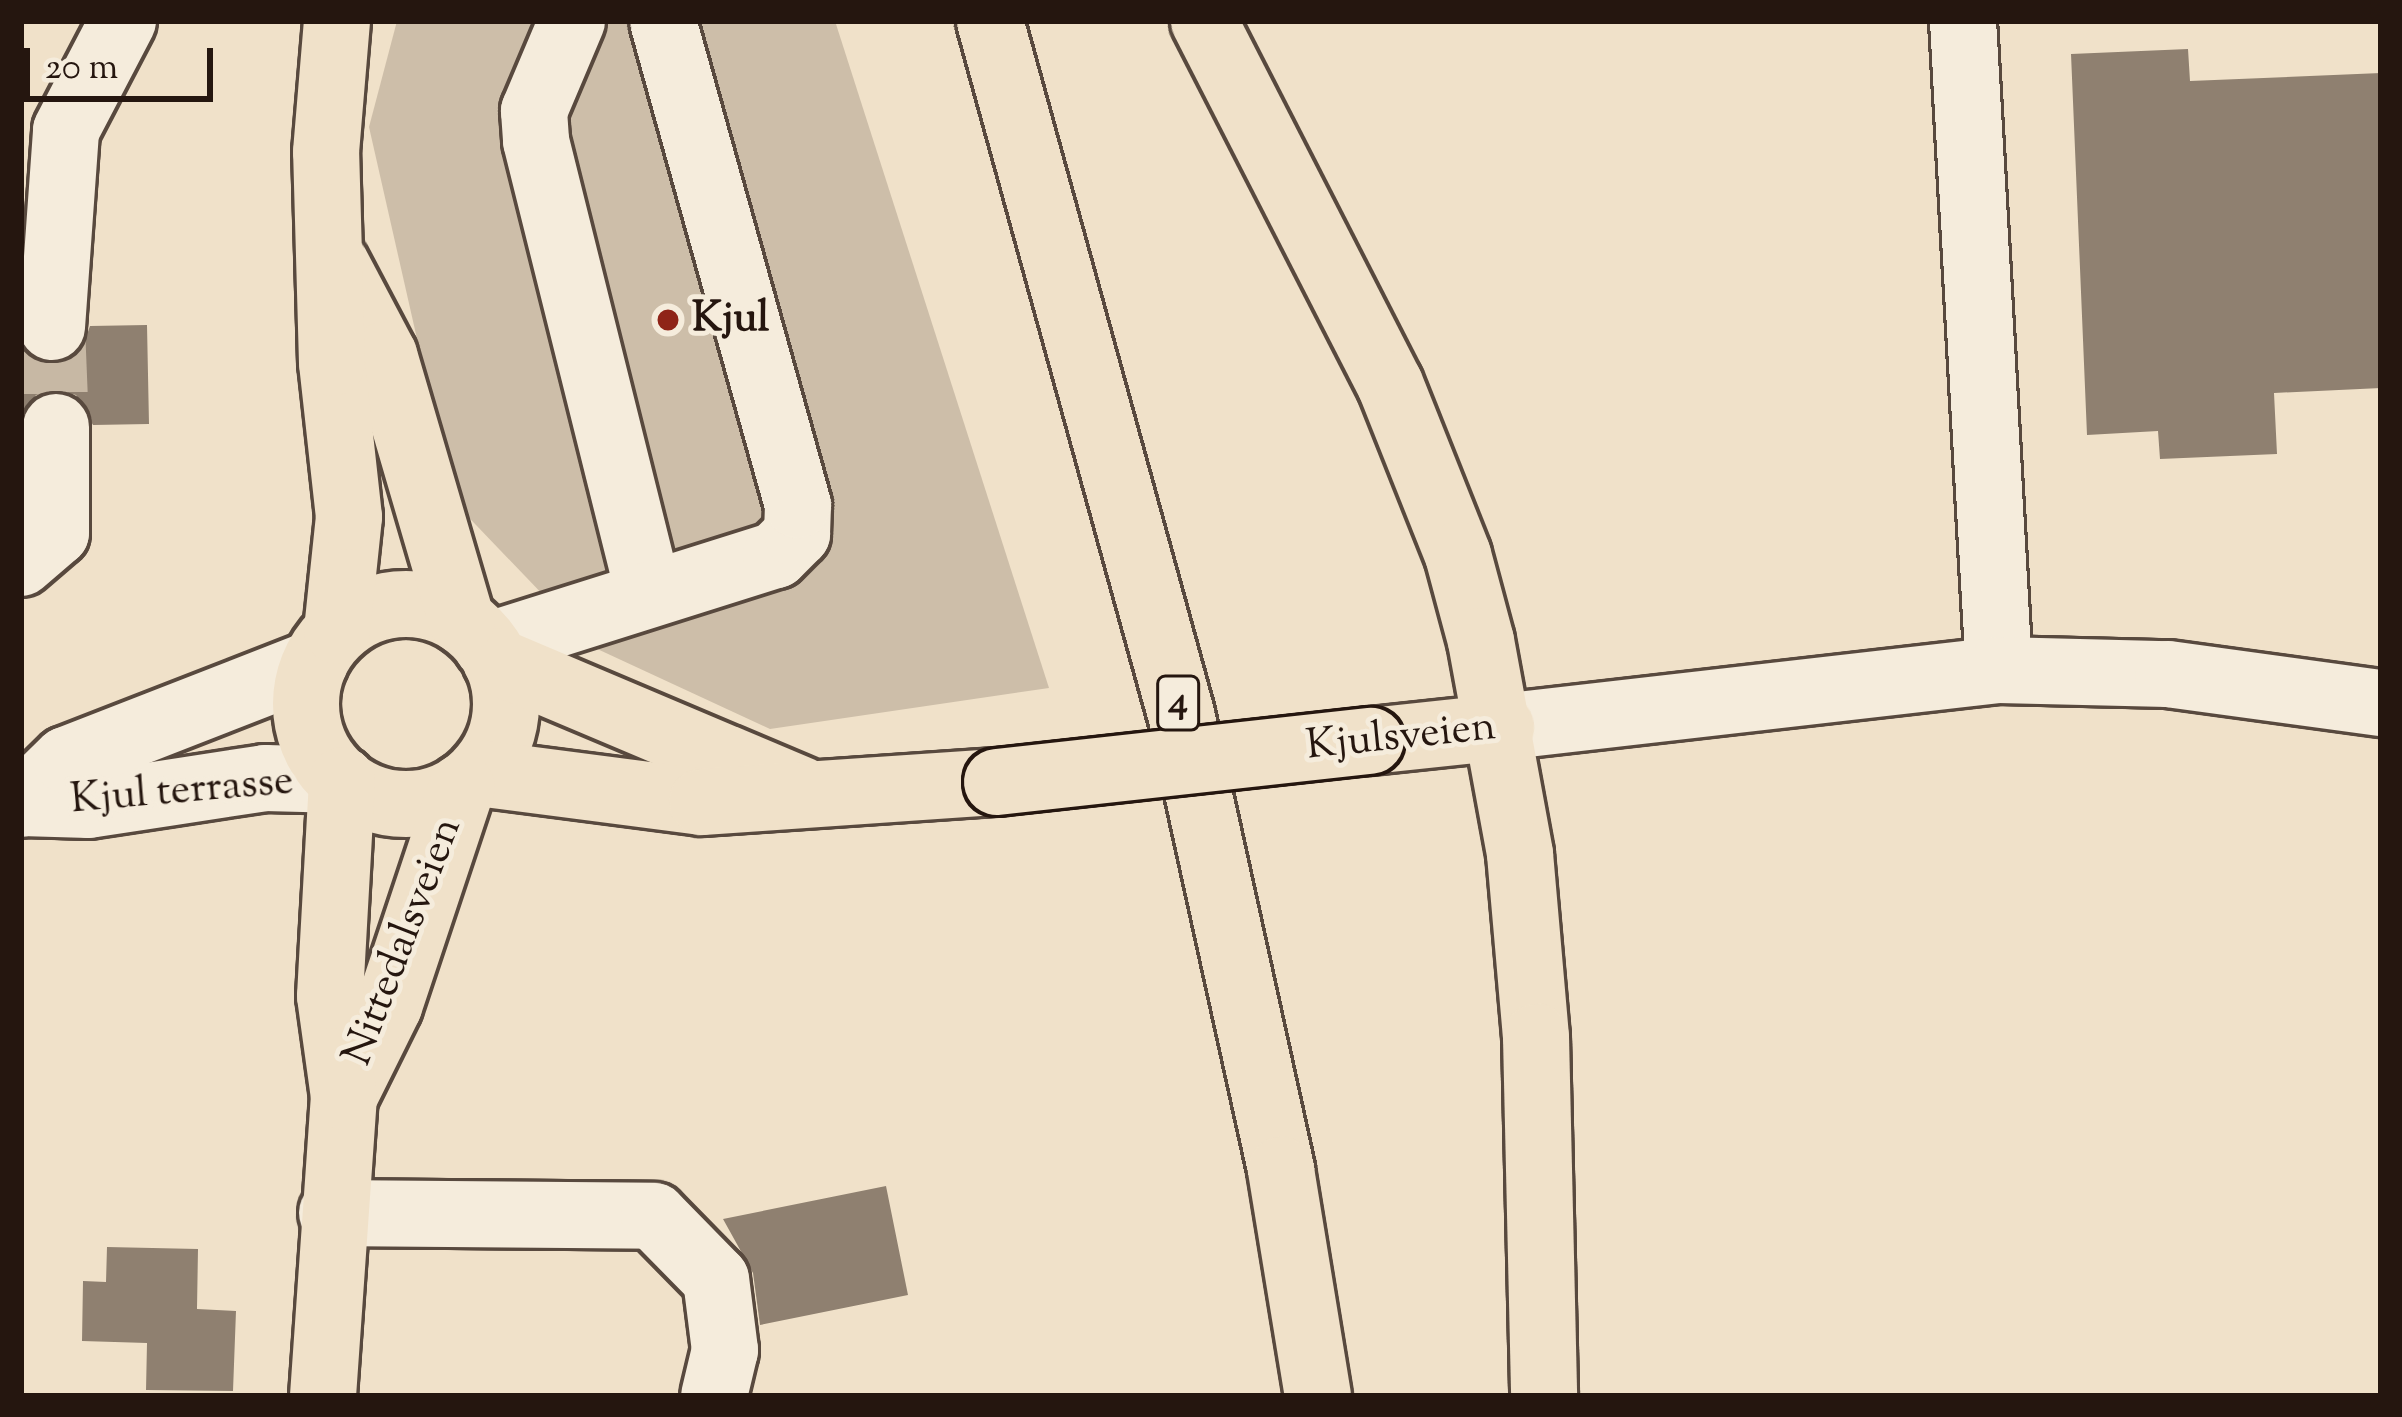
<!DOCTYPE html>
<html>
<head>
<meta charset="utf-8">
<style>
	body { margin:0 }
	#map { position:relative; width:2402px; height:1417px; overflow:hidden; background:#f0e1c9; font-family:"Sorts Mill Goudy",serif }
	div>[style] { position:absolute }
	.green>* { inset:0; background:#cdbea9 }
	.building>* { inset:0; background:#8f8070 }
	.minor-tunnel>* { height:66px; margin-top:-33px; transform-origin:0; background:repeating-linear-gradient(90deg,#c7b8a4 0 66px,transparent 0 99px) }
	.roads { filter:drop-shadow(3px 0 #58493e) drop-shadow(-3px 0 #58493e) drop-shadow(0 3px #58493e) drop-shadow(0 -3px #58493e) }
	.minor>* { height:66px; margin:-33px; padding:0 33px; transform-origin:33px; border-radius:33px; background:#f5ecdc }
	.major>* { height:66px; margin:-33px; padding:0 33px; transform-origin:33px; border-radius:33px; background:#f0e1c9 }
	.major>.ring { margin:-33px; padding:0; box-sizing:content-box; background:none; border:66px solid #f0e1c9; border-radius:50% }
	.highway>* { height:66px; margin:-33px; padding:0 33px; transform-origin:33px; border-radius:33px; background:#f0e1c9 }
	.bridges { filter:drop-shadow(3px 0 #25160f) drop-shadow(-3px 0 #25160f) drop-shadow(0 3px #25160f) drop-shadow(0 -3px #25160f) }
	.major-bridge>* { height:66px; margin:-33px; padding:0 33px; transform-origin:33px; border-radius:33px; background:#f0e1c9 }
	.dots>* { width:33px; height:33px; translate:-50% -50%; box-sizing:border-box; border:6px solid #f5ecdc; border-radius:50% }
	span { translate:-50% -50%; white-space:nowrap; text-align:center; line-height:1.15; -webkit-text-stroke:10px #f5ecdc; paint-order:stroke }
	.shield-label span { padding:3px 9px; background:#f5ecdc; border:3px solid; border-radius:9px; -webkit-text-stroke-width:0 }
	.shield-label { font-size:39px; color:#25160f; font-weight:700 }
	.poi-label { font-size:42px; color:#25160f; font-weight:700 }
	.left { translate:0 -50%; text-align:left }
	.street-label { font-size:42px; color:#25160f }
	.frame { position:absolute; inset:0; border:24px solid #25160f; pointer-events:none }
	.scale { position:absolute; left:24px; top:48px; width:189px; height:54px; box-sizing:border-box; border:6px solid #25160f; border-top:0; padding-left:15px; font-size:36px; line-height:42px; white-space:nowrap; color:#25160f; -webkit-text-stroke:9px #f5ecdc; paint-order:stroke }
</style>
</head>
<body>
<div id="map">
	<div class="green">
		<div style="clip-path:polygon(397px 21px,835px 21px,1049px 688px,770px 729px,593px 647px,454px 502px,369px 127px)"></div>
	</div>
	<div class="building">
		<div style="clip-path:polygon(2188px 49px,2190px 81px,2381px 73px,2381px 388px,2274px 393px,2277px 454px,2160px 459px,2158px 431px,2087px 435px,2071px 54px)"></div>
		<div style="clip-path:polygon(147px 325px,149px 424px,93px 425px,76px 395px,57px 390px,36px 395px,21px 417px,21px 347px,51px 364px,82px 349px,90px 326px)"></div>
		<div style="clip-path:polygon(886px 1186px,908px 1295px,760px 1325px,753px 1273px,723px 1219px)"></div>
		<div style="clip-path:polygon(107px 1247px,198px 1249px,197px 1309px,236px 1311px,233px 1391px,146px 1390px,147px 1343px,82px 1341px,83px 1281px,106px 1282px)"></div>
	</div>
	<div class="minor-tunnel">
		<div style="left:52px;top:327px;width:100px;rotate:87.7deg"></div>
	</div>
	<div class="roads">
		<div class="minor">
			<div style="left:572px;top:21px;width:98px;rotate:112.9deg"></div>
			<div style="left:534px;top:111px;width:30px;rotate:86deg"></div>
			<div style="left:536px;top:141px;width:462px;rotate:76deg"></div>
			<div style="left:1963px;top:21px;width:650px;rotate:86.83deg"></div>
			<div style="left:52px;top:327px;width:197px;rotate:-85.9deg"></div>
			<div style="left:66px;top:130px;width:123px;rotate:-62.4deg"></div>
			<div style="left:21px;top:563px;width:46px;rotate:-40.6deg"></div>
			<div style="left:56px;top:533px;width:106px;rotate:-90deg"></div>
			<div style="left:487px;top:646px;width:303px;rotate:-17.5deg"></div>
			<div style="left:776px;top:555px;width:30px;rotate:-45deg"></div>
			<div style="left:797px;top:534px;width:29px;rotate:-88deg"></div>
			<div style="left:798px;top:505px;width:502px;rotate:-105.59deg"></div>
			<div style="left:1501px;top:727px;width:501px;rotate:-6.53deg"></div>
			<div style="left:1999px;top:670px;width:169px;rotate:1.4deg"></div>
			<div style="left:2168px;top:674px;width:215px;rotate:7.8deg"></div>
			<div style="left:22px;top:803px;width:67px;rotate:1.7deg"></div>
			<div style="left:89px;top:805px;width:178px;rotate:-8.7deg"></div>
			<div style="left:265px;top:778px;width:77px;rotate:1.5deg"></div>
			<div style="left:21px;top:804px;width:63px;rotate:-44.4deg"></div>
			<div style="left:66px;top:760px;width:267px;rotate:-21.3deg"></div>
			<div style="left:332px;top:1213px;width:322px;rotate:0.5deg"></div>
			<div style="left:654px;top:1216px;width:88px;rotate:45.5deg"></div>
			<div style="left:716px;top:1279px;width:72px;rotate:82.8deg"></div>
			<div style="left:725px;top:1350px;width:47px;rotate:103.4deg"></div>
		</div>
		<div class="major">
			<div class="ring" style="left:306px;top:604px;width:134px;height:134px"></div>
			<div style="left:496px;top:661px;width:332px;rotate:22.9deg"></div>
			<div style="left:1371px;top:741px;width:131px;rotate:-6.1deg"></div>
			<div style="left:479px;top:773px;width:225px;rotate:7.4deg"></div>
			<div style="left:702px;top:802px;width:296px;rotate:-3.9deg"></div>
			<div style="left:344px;top:1097px;width:102px;rotate:-63.7deg"></div>
			<div style="left:389px;top:1006px;width:231px;rotate:-71.6deg"></div>
			<div style="left:323px;top:1396px;width:300px;rotate:-86deg"></div>
			<div style="left:344px;top:1097px;width:102px;rotate:-97.9deg"></div>
			<div style="left:330px;top:996px;width:216px;rotate:-86.8deg"></div>
		</div>
		<div class="highway">
			<div style="left:990px;top:21px;width:719px;rotate:74.59deg"></div>
			<div style="left:1181px;top:714px;width:467px;rotate:77.6deg"></div>
			<div style="left:1281px;top:1170px;width:229px;rotate:80.7deg"></div>
			<div style="left:1204px;top:21px;width:408px;rotate:62.9deg"></div>
			<div style="left:1390px;top:384px;width:184px;rotate:68.3deg"></div>
			<div style="left:1458px;top:555px;width:89px;rotate:75deg"></div>
			<div style="left:1481px;top:641px;width:217px;rotate:79.6deg"></div>
			<div style="left:1520px;top:854px;width:184px;rotate:85deg"></div>
			<div style="left:1536px;top:1037px;width:359px;rotate:88.7deg"></div>
			<div style="left:336px;top:264px;width:103px;rotate:62.2deg"></div>
			<div style="left:384px;top:355px;width:277px;rotate:73.7deg"></div>
			<div style="left:337px;top:631px;width:115px;rotate:-84deg"></div>
			<div style="left:349px;top:517px;width:155px;rotate:-96.3deg"></div>
			<div style="left:332px;top:363px;width:211px;rotate:-91.6deg"></div>
			<div style="left:326px;top:152px;width:131px;rotate:-85.2deg"></div>
		</div>
	</div>
	<div class="bridges">
		<div class="major-bridge">
			<div style="left:997px;top:782px;width:376px;rotate:-6.3deg"></div>
		</div>
	</div>
	<div class="dots">
		<div style="left:668px;top:320px;background:#8f2418"></div>
	</div>
	<div class="shield-label">
		<span style="left:1178px;top:703px">4</span>
	</div>
	<div class="poi-label">
		<span class="left" style="left:692px;top:320px">Kjul</span>
	</div>
	<div class="street-label">
		<span style="left:1401px;top:738px;rotate:-6deg">Kjulsveien</span>
		<span style="left:182px;top:792px;rotate:-5deg">Kjul terrasse</span>
		<span style="left:404px;top:942px;rotate:-69deg">Nittedalsveien</span>
	</div>
	<div class="frame"></div>
	<div class="scale">20 m</div>
</div>
</body>
</html>
